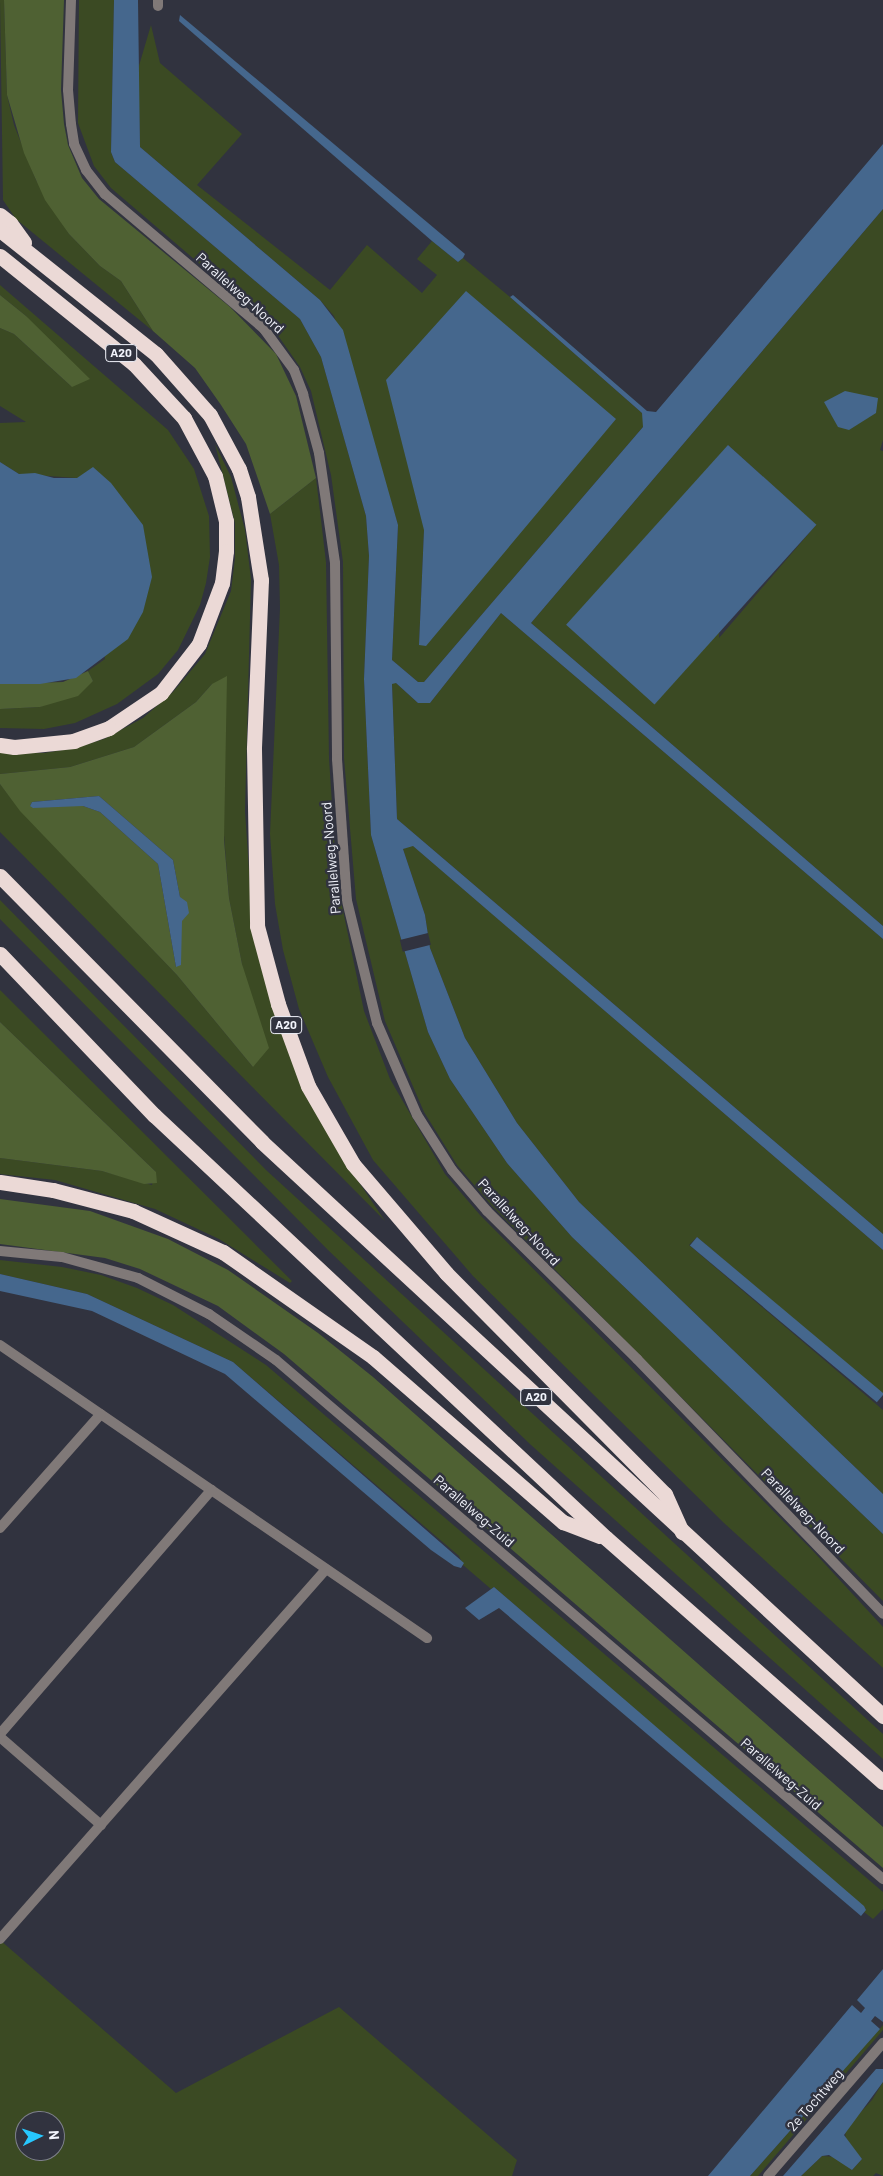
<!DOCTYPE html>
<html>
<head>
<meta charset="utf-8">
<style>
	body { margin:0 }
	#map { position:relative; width:883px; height:2176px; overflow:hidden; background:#31333f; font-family:Barlow,sans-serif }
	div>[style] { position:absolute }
	.green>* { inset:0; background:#3b4a23 }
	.forest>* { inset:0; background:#4f6133 }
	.water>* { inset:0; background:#45678d; transform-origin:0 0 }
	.pier>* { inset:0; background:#31333f; transform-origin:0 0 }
	.minor>* { height:10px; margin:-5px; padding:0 5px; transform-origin:5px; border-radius:5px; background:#807978 }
	.motorway>* { height:15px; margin:-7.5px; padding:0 7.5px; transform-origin:7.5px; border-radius:7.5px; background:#ebd9d6 }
	span { translate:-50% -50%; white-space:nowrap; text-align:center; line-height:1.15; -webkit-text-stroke:5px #31333f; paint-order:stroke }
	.shield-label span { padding:1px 4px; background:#31333f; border:1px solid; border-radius:4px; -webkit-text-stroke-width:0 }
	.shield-label { font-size:12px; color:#f2f4fc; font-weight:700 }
	.street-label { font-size:14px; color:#f2f4fc }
	.north { position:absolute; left:15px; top:2111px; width:50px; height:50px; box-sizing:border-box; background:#31333f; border:1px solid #7e808b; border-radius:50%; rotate:86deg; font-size:14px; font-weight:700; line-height:20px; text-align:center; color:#f2f4fc }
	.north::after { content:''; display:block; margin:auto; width:18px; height:22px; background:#27c8ff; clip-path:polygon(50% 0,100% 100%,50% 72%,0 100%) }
</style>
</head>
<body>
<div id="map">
	<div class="green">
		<div style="clip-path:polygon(0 0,4px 0,7px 95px,14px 125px,36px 180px,69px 234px,100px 266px,121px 281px,153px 331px,16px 219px,3px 200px)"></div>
		<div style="clip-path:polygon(79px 0,114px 0,111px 152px,115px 162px,300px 319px,321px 357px,366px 516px,369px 556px,364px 679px,371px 835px,428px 1032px,450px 1079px,507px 1163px,572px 1237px,883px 1534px,883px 1601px,492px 1206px,457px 1165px,424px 1112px,385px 1021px,356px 899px,344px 758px,343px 562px,331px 475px,311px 391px,300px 367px,270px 324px,111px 188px,94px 166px,78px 123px)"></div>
		<div style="clip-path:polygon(evenodd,151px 25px,160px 63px,242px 134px,197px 185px,330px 290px,367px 245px,422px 293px,437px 275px,417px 259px,432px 241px,458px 262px,463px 258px,510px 297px,642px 413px,645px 419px,643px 427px,424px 682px,418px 682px,392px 660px,398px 525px,334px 316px,320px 300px,140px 147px,138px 69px,151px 25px,424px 530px,426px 646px,419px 644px,424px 530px)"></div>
		<div style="clip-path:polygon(evenodd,883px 209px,883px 440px,880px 450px,883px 451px,883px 926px,531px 623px,883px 209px,728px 445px,816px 525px,719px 638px,728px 445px)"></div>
		<div style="clip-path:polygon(0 285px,168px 430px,194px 469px,209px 516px,210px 557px,206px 583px,200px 605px,178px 650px,158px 674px,117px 704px,75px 723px,44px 729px,0 728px,0 709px,40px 707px,93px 681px,88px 671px,105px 659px,77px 478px,19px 474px,0 462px,0 423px,26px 422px,0 406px,0 328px,14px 334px,72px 387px,26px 316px,0 295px)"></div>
		<div style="clip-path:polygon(215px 444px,231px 477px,245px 530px,251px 579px,245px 811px,253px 930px,348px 1166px,385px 1221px,0 832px,0 784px,21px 811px,177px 975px,253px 1067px,242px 964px,229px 898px,212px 684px,196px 702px,134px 747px,70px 767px,0 774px,0 752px,44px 753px,75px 748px,104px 739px,143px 718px,173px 692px,205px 654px,231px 591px,235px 558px,235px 523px)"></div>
		<div style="clip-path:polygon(316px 478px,326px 562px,329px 758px,337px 882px,364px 1011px,390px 1079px,445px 1174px,480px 1215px,813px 1551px,883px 1627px,883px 1668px,724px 1523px,473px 1276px,373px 1160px,328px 1077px,299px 1009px,283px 950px,275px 904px,270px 834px,280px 608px,279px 565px,270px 514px)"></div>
		<div style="clip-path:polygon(501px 613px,883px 939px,883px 1234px,397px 819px,392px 683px,396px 683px,418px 703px,430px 703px)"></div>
		<div style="clip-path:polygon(412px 845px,883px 1250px,883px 1395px,697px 1237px,689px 1245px,883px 1410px,883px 1494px,579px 1202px,517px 1123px,465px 1038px,430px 948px,425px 915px,403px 849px)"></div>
		<div style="clip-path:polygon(0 900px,266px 1170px,883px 1734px,883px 1759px,531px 1445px,328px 1250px,0 919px)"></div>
		<div style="clip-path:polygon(0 990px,292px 1281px,290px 1283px,219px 1239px,155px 1209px,55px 1180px,0 1174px,0 1158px,102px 1171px,152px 1185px,155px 1171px,0 1022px)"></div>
		<div style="clip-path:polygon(0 1260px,62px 1267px,101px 1275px,137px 1288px,173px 1305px,266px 1365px,883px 1892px,883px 1909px,873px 1919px,864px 1912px,866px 1909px,494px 1587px,491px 1589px,463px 1565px,459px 1556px,233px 1362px,87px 1294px,0 1274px)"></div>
		<div style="clip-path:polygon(evenodd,0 1940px,176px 2093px,339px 2007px,517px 2160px,512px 2176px,0 2176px,0 1940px,25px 2121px,55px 2121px,55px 2151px,25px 2151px,25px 2121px)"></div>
		<div style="clip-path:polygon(883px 2025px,883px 2030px,758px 2176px,750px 2176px)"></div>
		<div style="clip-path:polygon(883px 2082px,883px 2176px,876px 2173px,873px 2176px,801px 2176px,822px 2156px,836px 2157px,852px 2170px,862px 2159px,846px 2142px,845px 2129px,872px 2100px)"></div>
	</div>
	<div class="forest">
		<div style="clip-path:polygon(4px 0,64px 0,61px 90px,64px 124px,68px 145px,82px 178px,99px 199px,230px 307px,276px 354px,296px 396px,316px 478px,270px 514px,246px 444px,221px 405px,195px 368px,153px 331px,121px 281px,100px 266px,69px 234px,45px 200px,24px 153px,7px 95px)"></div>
		<div style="clip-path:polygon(0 295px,26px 316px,90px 379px,72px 387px,14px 334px,0 328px)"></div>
		<div style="clip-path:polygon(88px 671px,93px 681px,78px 696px,40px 707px,0 709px,0 684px,63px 682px)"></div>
		<div style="clip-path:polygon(evenodd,227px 676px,224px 840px,229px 898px,242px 964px,269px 1048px,253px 1067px,177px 975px,20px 811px,0 784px,0 774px,70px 767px,134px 747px,196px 702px,212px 684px,227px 676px,99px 796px,173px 860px,180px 897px,176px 967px,158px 864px,100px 812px,83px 806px,30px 806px,32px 802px,99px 796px)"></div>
		<div style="clip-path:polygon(0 1022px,156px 1172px,157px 1183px,144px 1184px,102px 1171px,0 1158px)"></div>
		<div style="clip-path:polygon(0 1199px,90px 1211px,168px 1239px,228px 1270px,318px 1333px,373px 1377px,883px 1827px,883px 1868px,284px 1354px,218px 1306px,140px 1269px,105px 1258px,0 1244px)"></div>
	</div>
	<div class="water">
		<div style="clip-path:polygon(114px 0,138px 0,140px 147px,320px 300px,343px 330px,398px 525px,392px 660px,418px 682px,424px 682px,643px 427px,642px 413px,510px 297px,513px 295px,647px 411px,656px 412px,883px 144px,883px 209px,531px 623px,883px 926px,883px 939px,501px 613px,430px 703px,418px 703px,396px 683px,392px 684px,397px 819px,883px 1234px,883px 1250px,413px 846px,403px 849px,425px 915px,430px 948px,465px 1038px,517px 1123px,579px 1202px,883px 1494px,883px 1534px,572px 1237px,507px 1163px,450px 1079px,428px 1032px,371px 835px,364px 679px,369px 556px,366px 516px,321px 357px,300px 319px,115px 162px,111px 152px)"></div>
		<div style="clip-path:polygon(180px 15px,465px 254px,463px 258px,458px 262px,432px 241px,179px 21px)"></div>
		<div style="clip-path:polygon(466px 291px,616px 419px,426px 646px,419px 645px,424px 530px,386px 380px)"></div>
		<div style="clip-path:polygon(845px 391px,878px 398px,876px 413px,849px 430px,838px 427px,824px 402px)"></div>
		<div style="left:728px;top:445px;width:119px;height:242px;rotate:42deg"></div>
		<div style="clip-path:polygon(0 462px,19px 474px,35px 473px,54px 478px,77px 478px,93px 467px,111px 483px,143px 525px,152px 577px,143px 612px,128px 639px,76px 678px,40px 684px,0 684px)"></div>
		<div style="clip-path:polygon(99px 796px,173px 860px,180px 897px,187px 902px,189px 913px,182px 921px,181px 965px,176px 967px,158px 864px,100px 812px,83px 806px,33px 808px,30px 806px,32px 802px)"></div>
		<div style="left:697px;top:1237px;width:244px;height:11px;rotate:40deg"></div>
		<div style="clip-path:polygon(0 1274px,87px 1294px,233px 1362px,464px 1563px,461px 1568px,454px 1566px,431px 1550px,225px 1374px,92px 1311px,0 1291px)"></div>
		<div style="clip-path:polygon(494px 1587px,864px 1906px,866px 1910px,861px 1916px,499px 1608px,479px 1620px,465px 1608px)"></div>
		<div style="clip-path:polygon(883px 1969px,883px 2022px,875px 2016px,871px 2021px,880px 2029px,750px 2176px,708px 2176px,852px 2005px,861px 2013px,865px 2008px,857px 2000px)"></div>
		<div style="clip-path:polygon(876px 2069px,883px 2069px,883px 2082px,844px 2135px,862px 2159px,852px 2170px,829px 2155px,822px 2156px,801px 2176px,783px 2176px)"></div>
	</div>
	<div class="pier">
		<div style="left:428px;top:933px;width:12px;height:29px;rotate:76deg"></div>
	</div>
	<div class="minor">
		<div style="left:71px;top:0;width:90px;rotate:91.9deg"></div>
		<div style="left:68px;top:90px;width:34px;rotate:85deg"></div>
		<div style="left:71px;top:124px;width:20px;rotate:81deg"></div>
		<div style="left:74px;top:144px;width:29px;rotate:65deg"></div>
		<div style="left:86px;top:170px;width:31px;rotate:52deg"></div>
		<div style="left:105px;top:194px;width:209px;rotate:40.3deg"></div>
		<div style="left:264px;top:329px;width:51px;rotate:53.8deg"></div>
		<div style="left:294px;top:370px;width:26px;rotate:69deg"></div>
		<div style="left:303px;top:394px;width:61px;rotate:74.8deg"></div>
		<div style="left:319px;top:453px;width:111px;rotate:81.7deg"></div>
		<div style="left:335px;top:563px;width:196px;rotate:89.4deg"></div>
		<div style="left:337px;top:759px;width:142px;rotate:86deg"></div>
		<div style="left:347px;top:901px;width:126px;rotate:76.2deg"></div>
		<div style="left:377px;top:1023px;width:100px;rotate:66.5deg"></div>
		<div style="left:417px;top:1115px;width:65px;rotate:57.5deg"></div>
		<div style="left:452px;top:1170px;width:54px;rotate:49.5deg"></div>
		<div style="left:487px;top:1211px;width:211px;rotate:44.6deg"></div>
		<div style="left:637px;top:1359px;width:354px;rotate:46deg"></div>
		<div style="left:158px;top:6px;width:6px;rotate:-90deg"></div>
		<div style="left:0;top:1251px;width:62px;rotate:5.5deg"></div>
		<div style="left:62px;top:1257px;width:79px;rotate:15.4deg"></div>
		<div style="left:138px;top:1278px;width:80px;rotate:26.9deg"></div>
		<div style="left:209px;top:1314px;width:81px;rotate:34.5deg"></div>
		<div style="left:276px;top:1360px;width:799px;rotate:40.53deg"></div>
		<div style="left:0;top:1345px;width:518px;rotate:34.46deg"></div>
		<div style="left:0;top:1528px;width:152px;rotate:-48.5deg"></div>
		<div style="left:0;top:1734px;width:323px;rotate:-49.1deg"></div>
		<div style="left:0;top:1737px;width:134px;rotate:41.1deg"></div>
		<div style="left:0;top:1939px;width:493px;rotate:-48.6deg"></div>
		<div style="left:768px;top:2176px;width:176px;rotate:-49.2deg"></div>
	</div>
	<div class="motorway">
		<div style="left:0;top:215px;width:13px;rotate:39deg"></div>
		<div style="left:10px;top:223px;width:24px;rotate:54deg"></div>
		<div style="left:0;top:230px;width:199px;rotate:38.5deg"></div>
		<div style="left:156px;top:354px;width:81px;rotate:48.5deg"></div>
		<div style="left:210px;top:415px;width:61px;rotate:61.8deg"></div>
		<div style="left:239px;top:469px;width:29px;rotate:72deg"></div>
		<div style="left:248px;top:497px;width:84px;rotate:81.1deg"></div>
		<div style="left:261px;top:580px;width:169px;rotate:92.4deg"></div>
		<div style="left:254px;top:749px;width:177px;rotate:89deg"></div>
		<div style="left:257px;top:926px;width:81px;rotate:74.9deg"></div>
		<div style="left:278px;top:1004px;width:87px;rotate:69.9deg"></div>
		<div style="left:308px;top:1086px;width:90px;rotate:60deg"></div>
		<div style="left:353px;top:1164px;width:143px;rotate:49.5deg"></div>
		<div style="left:446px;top:1273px;width:311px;rotate:45.3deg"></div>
		<div style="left:665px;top:1494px;width:42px;rotate:65.9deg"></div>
		<div style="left:0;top:256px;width:172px;rotate:38.9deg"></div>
		<div style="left:134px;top:364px;width:74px;rotate:47.2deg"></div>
		<div style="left:184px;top:418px;width:66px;rotate:61.9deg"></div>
		<div style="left:215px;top:476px;width:46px;rotate:76.3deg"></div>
		<div style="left:226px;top:521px;width:30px;rotate:90deg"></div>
		<div style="left:226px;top:551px;width:32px;rotate:97deg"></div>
		<div style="left:222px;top:583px;width:65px;rotate:110.7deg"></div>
		<div style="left:199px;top:644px;width:62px;rotate:127.8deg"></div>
		<div style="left:161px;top:693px;width:63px;rotate:146.1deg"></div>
		<div style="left:109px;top:728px;width:37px;rotate:160deg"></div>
		<div style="left:74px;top:741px;width:60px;rotate:174.3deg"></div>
		<div style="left:14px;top:747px;width:14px;rotate:-172deg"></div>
		<div style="left:0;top:876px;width:373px;rotate:45.4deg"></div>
		<div style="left:262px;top:1142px;width:846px;rotate:42.75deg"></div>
		<div style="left:0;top:954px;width:223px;rotate:46.3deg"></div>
		<div style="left:154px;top:1115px;width:619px;rotate:43.1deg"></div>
		<div style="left:606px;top:1538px;width:369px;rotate:41.4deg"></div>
		<div style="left:0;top:1182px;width:54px;rotate:8.6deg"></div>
		<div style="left:53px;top:1190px;width:83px;rotate:14.7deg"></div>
		<div style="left:133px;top:1211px;width:99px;rotate:24.5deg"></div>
		<div style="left:223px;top:1252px;width:183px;rotate:35deg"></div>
		<div style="left:373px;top:1357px;width:252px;rotate:41deg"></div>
		<div style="left:563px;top:1522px;width:39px;rotate:21deg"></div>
	</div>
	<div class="shield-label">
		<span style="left:121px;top:353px">A20</span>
		<span style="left:286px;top:1025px">A20</span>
		<span style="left:536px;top:1397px">A20</span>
	</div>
	<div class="street-label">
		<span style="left:240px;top:293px;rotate:42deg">Parallelweg-Noord</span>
		<span style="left:331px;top:858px;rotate:-95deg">Parallelweg-Noord</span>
		<span style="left:519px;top:1222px;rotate:47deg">Parallelweg-Noord</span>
		<span style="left:474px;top:1511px;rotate:41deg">Parallelweg-Zuid</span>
		<span style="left:803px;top:1511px;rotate:46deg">Parallelweg-Noord</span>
		<span style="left:781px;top:1774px;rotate:41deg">Parallelweg-Zuid</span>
		<span style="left:815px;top:2100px;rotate:-49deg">2e Tochtweg</span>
	</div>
	<div class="north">N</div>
</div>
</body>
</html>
